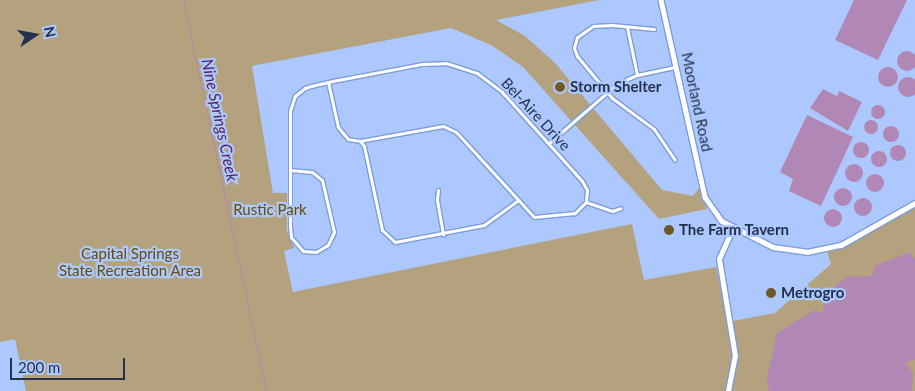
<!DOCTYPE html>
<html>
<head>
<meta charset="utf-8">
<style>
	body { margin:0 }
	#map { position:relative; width:915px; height:391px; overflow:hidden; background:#acc8ff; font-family:Lato,sans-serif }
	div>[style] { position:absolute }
	.green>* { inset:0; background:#b4a17d }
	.water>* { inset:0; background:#b188b5 }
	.round { border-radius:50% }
	.stream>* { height:1px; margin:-0.5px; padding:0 0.5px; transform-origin:0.5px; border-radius:0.5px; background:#b188b5 }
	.roads { filter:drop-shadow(1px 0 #7a9bdc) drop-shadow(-1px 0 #7a9bdc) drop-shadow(0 1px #7a9bdc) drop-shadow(0 -1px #7a9bdc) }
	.minor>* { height:3px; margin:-1.5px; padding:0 1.5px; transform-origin:1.5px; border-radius:1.5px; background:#fff }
	.tertiary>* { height:4.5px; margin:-2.25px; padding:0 2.25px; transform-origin:2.25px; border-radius:2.25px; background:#fff }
	.dots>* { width:14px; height:14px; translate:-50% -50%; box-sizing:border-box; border:2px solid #acc8ff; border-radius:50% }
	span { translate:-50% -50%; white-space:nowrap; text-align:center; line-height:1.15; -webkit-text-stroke:4.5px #acc8ff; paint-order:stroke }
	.poi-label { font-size:15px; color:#24314c; font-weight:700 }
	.left { translate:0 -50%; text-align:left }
	.street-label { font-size:15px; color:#24314c }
	.park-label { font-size:15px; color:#674b01 }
	.water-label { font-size:16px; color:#57245d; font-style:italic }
	.north { position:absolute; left:10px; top:10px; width:50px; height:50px; -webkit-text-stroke:4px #acc8ff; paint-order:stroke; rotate:78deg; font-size:14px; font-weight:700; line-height:20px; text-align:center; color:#24314c }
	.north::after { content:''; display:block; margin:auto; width:18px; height:22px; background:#24314c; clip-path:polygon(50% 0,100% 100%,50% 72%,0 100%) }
	.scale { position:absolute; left:10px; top:358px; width:115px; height:22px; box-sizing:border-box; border:2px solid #24314c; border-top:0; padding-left:6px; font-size:15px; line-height:18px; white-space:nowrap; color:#24314c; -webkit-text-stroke:4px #acc8ff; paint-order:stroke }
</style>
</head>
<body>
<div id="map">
	<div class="green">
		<div style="clip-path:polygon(0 0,599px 0,496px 20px,525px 36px,555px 63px,662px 190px,693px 196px,699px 188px,707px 209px,659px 219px,523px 67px,491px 45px,451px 28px,252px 66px,273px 193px,287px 193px,287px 231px,294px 248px,284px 251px,293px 292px,632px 224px,644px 280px,716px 267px,728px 322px,775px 313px,831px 264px,827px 252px,855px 241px,915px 205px,915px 391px,26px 391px,15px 339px,0 342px)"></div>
	</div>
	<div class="water">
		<div style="clip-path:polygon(854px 0,907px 0,878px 60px,835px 40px)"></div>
		<div class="round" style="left:897px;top:51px;width:20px;height:20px"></div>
		<div class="round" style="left:878px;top:67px;width:20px;height:20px"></div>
		<div class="round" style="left:898px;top:77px;width:20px;height:20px"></div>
		<div style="clip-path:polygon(823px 89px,837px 96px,839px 91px,862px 102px,848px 131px,810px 108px)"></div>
		<div class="round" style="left:871px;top:105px;width:14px;height:14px"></div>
		<div style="clip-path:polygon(807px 115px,853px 137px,821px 206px,789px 191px,793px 179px,780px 172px)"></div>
		<div class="round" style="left:864px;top:120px;width:14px;height:14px"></div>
		<div class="round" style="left:883px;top:126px;width:16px;height:16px"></div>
		<div class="round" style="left:853px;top:142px;width:16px;height:16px"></div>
		<div class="round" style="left:890px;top:145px;width:16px;height:16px"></div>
		<div class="round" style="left:871px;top:151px;width:16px;height:16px"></div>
		<div class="round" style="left:845px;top:164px;width:18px;height:18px"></div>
		<div class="round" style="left:866px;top:174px;width:18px;height:18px"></div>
		<div class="round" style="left:834px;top:188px;width:18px;height:18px"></div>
		<div class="round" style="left:854px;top:198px;width:18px;height:18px"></div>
		<div class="round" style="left:824px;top:209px;width:18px;height:18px"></div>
		<div style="clip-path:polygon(909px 252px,915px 259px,915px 360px,906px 362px,913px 374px,912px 391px,769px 391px,767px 377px,777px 333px,815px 310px,822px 314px,829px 290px,847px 277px,870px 276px,874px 273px,875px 266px)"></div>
	</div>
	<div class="stream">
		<div style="left:183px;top:0;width:400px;rotate:78deg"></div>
	</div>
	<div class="roads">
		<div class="minor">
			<div style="left:627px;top:27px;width:49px;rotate:78.2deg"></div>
			<div style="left:654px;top:29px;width:42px;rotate:-174.6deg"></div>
			<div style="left:612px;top:25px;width:19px;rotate:177deg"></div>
			<div style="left:593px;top:26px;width:19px;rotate:145deg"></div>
			<div style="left:577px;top:37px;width:11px;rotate:105deg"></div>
			<div style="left:574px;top:48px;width:9px;rotate:69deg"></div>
			<div style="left:577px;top:56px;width:55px;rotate:50.2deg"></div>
			<div style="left:612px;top:98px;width:52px;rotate:36.4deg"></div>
			<div style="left:654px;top:129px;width:37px;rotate:56deg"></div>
			<div style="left:360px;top:141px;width:6px;rotate:51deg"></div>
			<div style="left:364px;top:146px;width:86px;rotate:77.9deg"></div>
			<div style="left:382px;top:230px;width:18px;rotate:43deg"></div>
			<div style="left:395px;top:242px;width:91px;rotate:-10.8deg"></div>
			<div style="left:484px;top:225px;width:41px;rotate:-36deg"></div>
			<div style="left:549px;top:143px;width:91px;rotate:-41deg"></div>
			<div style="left:618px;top:83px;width:21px;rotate:-23deg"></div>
			<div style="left:637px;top:75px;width:40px;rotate:-12deg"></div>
			<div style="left:290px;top:170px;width:22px;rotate:5deg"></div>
			<div style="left:312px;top:172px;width:13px;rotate:39deg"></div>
			<div style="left:322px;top:180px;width:53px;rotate:77deg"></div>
			<div style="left:334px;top:232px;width:14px;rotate:115deg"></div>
			<div style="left:328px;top:245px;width:14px;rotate:150deg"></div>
			<div style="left:316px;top:252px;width:13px;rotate:-176deg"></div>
			<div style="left:303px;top:251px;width:18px;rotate:-131deg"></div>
			<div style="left:291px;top:237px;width:11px;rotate:-95deg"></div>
			<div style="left:290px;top:226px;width:115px;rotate:-90deg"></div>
			<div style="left:290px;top:111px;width:16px;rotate:-72deg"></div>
			<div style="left:295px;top:96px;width:13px;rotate:-39deg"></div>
			<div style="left:305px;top:88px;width:6px;rotate:-18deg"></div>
			<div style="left:311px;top:86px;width:28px;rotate:-13deg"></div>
			<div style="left:338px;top:80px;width:86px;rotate:-10.8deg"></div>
			<div style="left:422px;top:64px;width:24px;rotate:-2deg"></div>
			<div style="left:446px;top:63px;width:33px;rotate:18deg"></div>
			<div style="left:477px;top:73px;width:31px;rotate:37deg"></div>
			<div style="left:502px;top:92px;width:120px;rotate:48deg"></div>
			<div style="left:582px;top:181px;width:10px;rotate:61deg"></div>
			<div style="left:587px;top:190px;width:12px;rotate:95deg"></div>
			<div style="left:586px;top:202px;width:16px;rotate:135deg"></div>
			<div style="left:575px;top:213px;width:41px;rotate:174.4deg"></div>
			<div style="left:534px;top:217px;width:115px;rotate:-132.5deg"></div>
			<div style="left:456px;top:132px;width:14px;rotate:-155deg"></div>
			<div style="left:443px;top:126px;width:84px;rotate:169.8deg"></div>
			<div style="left:360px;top:141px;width:12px;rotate:-171deg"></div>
			<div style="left:348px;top:139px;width:16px;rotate:-130deg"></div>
			<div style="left:338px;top:127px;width:46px;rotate:-102.5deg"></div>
			<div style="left:438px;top:190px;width:10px;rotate:96deg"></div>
			<div style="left:437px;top:200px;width:35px;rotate:80deg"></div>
			<div style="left:586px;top:202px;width:28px;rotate:19deg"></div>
			<div style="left:612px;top:211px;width:9px;rotate:-18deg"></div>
		</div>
		<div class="tertiary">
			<div style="left:661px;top:0;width:202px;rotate:77.4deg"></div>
			<div style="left:705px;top:197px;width:29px;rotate:55deg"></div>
			<div style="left:722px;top:221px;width:57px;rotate:27deg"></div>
			<div style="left:773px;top:247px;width:34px;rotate:8deg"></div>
			<div style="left:807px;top:252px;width:35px;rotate:-12deg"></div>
			<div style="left:841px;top:245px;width:85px;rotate:-29.6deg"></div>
			<div style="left:728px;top:391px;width:36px;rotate:-79deg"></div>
			<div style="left:735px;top:356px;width:98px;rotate:-99.4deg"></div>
			<div style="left:719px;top:259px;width:35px;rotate:-66deg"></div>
		</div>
	</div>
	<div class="dots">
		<div style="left:560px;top:87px;background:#6f5828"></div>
		<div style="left:669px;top:230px;background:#6f5828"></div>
		<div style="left:771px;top:293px;background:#6f5828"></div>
	</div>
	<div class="poi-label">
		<span class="left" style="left:570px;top:87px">Storm Shelter</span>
		<span class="left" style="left:679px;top:230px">The Farm Tavern</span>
		<span class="left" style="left:781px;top:293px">Metrogro</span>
	</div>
	<div class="street-label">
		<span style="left:697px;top:102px;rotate:78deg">Moorland Road</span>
		<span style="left:536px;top:114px;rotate:47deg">Bel-Aire Drive</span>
	</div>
	<div class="park-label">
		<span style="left:270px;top:210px">Rustic Park</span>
		<span style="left:130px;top:262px">Capital Springs<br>State Recreation Area</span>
	</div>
	<div class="water-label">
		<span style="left:220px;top:120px;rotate:78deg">Nine Springs Creek</span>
	</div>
	<div class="north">N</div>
	<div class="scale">200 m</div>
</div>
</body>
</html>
